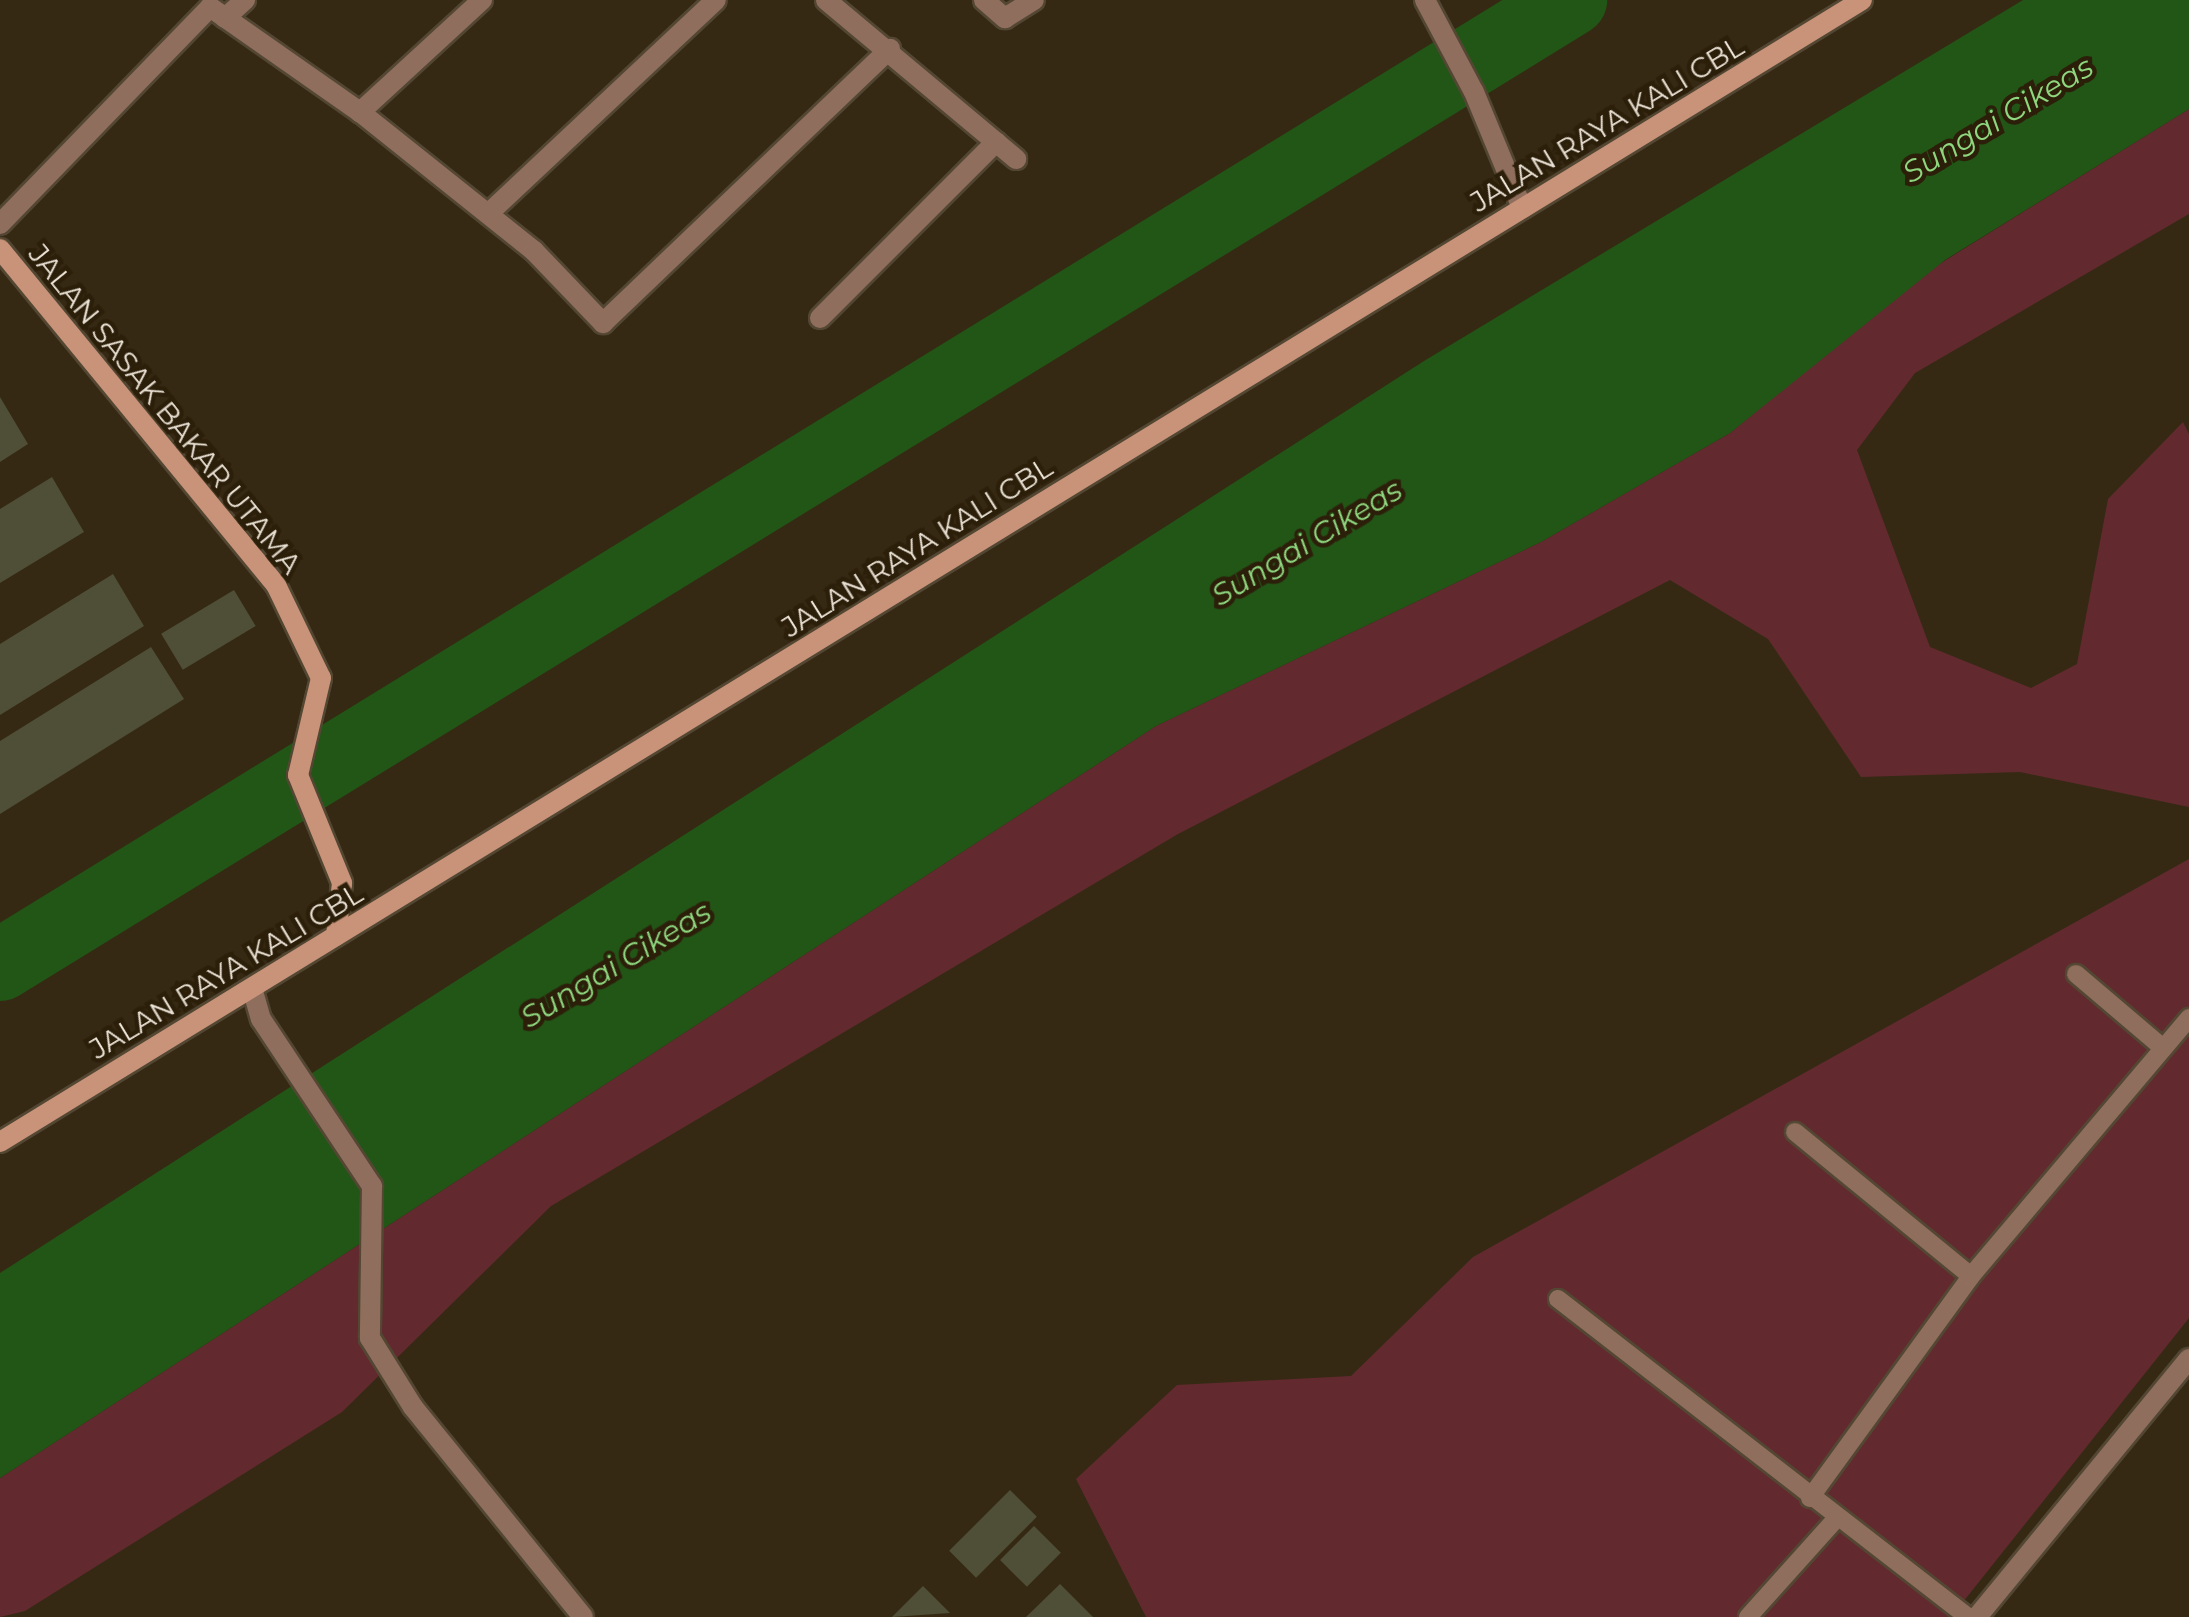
<!DOCTYPE html>
<html>
<head>
<meta charset="utf-8">
<style>
	body { margin:0 }
	#map { position:relative; width:2189px; height:1617px; overflow:hidden; background:#362914; font-family:Montserrat,sans-serif }
	div>[style] { position:absolute }
	.green>* { inset:0; background:#622a2e }
	.water>* { inset:0; background:#215616 }
	.river>* { height:72px; margin:-36px; padding:0 36px; transform-origin:36px; border-radius:36px; background:#215616 }
	.building>* { inset:0; background:#4e4f36; transform-origin:0 0 }
	.roads { filter:drop-shadow(2px 0 #534733) drop-shadow(-2px 0 #534733) drop-shadow(0 2px #534733) drop-shadow(0 -2px #534733) }
	.service>* { height:18px; margin:-9px; padding:0 9px; transform-origin:9px; border-radius:9px; background:#906e5d }
	.minor>* { height:20px; margin:-10px; padding:0 10px; transform-origin:10px; border-radius:10px; background:#906e5d }
	.secondary>* { height:20px; margin:-10px; padding:0 10px; transform-origin:10px; border-radius:10px; background:#c89378 }
	span { translate:-50% -50%; white-space:nowrap; text-align:center; line-height:1.15; -webkit-text-stroke:9px #2c1f0a; paint-order:stroke }
	.street-label { font-size:28px; color:#eae2d5 }
	.water-label { font-size:30px; color:#8ed77f; font-style:italic }
</style>
</head>
<body>
<div id="map">
	<div class="green">
		<div style="clip-path:polygon(2189px 109px,2189px 214px,1915px 373px,1857px 450px,1930px 647px,2031px 688px,2077px 664px,2108px 499px,2183px 422px,2189px 434px,2189px 807px,2020px 772px,1861px 777px,1768px 639px,1670px 580px,1178px 834px,551px 1206px,342px 1412px,25px 1611px,0 1617px,0 1478px,1156px 726px,1541px 542px,1730px 433px,1917px 278px)"></div>
		<div style="clip-path:polygon(2189px 859px,2189px 1318px,1951px 1617px,1146px 1617px,1076px 1479px,1177px 1385px,1351px 1376px,1473px 1257px)"></div>
	</div>
	<div class="water">
		<div style="clip-path:polygon(2023px 0,2189px 0,2189px 109px,1945px 260px,1730px 433px,1541px 542px,1156px 726px,0 1478px,0 1273px,1424px 361px)"></div>
	</div>
	<div class="river">
		<div style="left:0;top:965px;width:1844px;rotate:-31.56deg"></div>
	</div>
	<div class="building">
		<div style="clip-path:polygon(0 397px,28px 444px,0 462px)"></div>
		<div style="clip-path:polygon(52px 477px,84px 532px,0 583px,0 509px)"></div>
		<div style="clip-path:polygon(113px 574px,144px 626px,0 715px,0 644px)"></div>
		<div style="left:234px;top:590px;width:42px;height:85px;rotate:59deg"></div>
		<div style="clip-path:polygon(151px 647px,184px 699px,0 814px,0 741px)"></div>
		<div style="left:1010px;top:1490px;width:38px;height:86px;rotate:45deg"></div>
		<div style="left:1034px;top:1526px;width:38px;height:48px;rotate:45deg"></div>
		<div style="clip-path:polygon(1060px 1584px,1093px 1617px,1026px 1617px)"></div>
		<div style="clip-path:polygon(923px 1586px,950px 1613px,892px 1617px)"></div>
	</div>
	<div class="roads">
		<div class="service">
			<div style="left:2076px;top:974px;width:114px;rotate:40.4deg"></div>
			<div style="left:1795px;top:1132px;width:227px;rotate:39.3deg"></div>
			<div style="left:1558px;top:1299px;width:519px;rotate:37.8deg"></div>
			<div style="left:1810px;top:1498px;width:274px;rotate:-54deg"></div>
			<div style="left:1971px;top:1276px;width:338px;rotate:-49.8deg"></div>
			<div style="left:1748px;top:1617px;width:132px;rotate:-48.1deg"></div>
		</div>
		<div class="minor">
			<div style="left:482px;top:0;width:166px;rotate:137.4deg"></div>
			<div style="left:360px;top:112px;width:223px;rotate:38.6deg"></div>
			<div style="left:534px;top:251px;width:100px;rotate:46.2deg"></div>
			<div style="left:603px;top:323px;width:397px;rotate:-43.7deg"></div>
			<div style="left:826px;top:0;width:248px;rotate:39.9deg"></div>
			<div style="left:984px;top:0;width:28px;rotate:41deg"></div>
			<div style="left:1005px;top:18px;width:34px;rotate:-32deg"></div>
			<div style="left:1425px;top:0;width:104px;rotate:62deg"></div>
			<div style="left:1474px;top:92px;width:126px;rotate:67.5deg"></div>
			<div style="left:225px;top:18px;width:27px;rotate:-42deg"></div>
			<div style="left:489px;top:213px;width:311px;rotate:-43.2deg"></div>
			<div style="left:0;top:224px;width:302px;rotate:-45.9deg"></div>
			<div style="left:210px;top:7px;width:183px;rotate:35deg"></div>
			<div style="left:820px;top:318px;width:249px;rotate:-45deg"></div>
			<div style="left:252px;top:988px;width:32px;rotate:74deg"></div>
			<div style="left:261px;top:1019px;width:201px;rotate:56.4deg"></div>
			<div style="left:372px;top:1186px;width:152px;rotate:90.8deg"></div>
			<div style="left:370px;top:1338px;width:81px;rotate:58.1deg"></div>
			<div style="left:413px;top:1407px;width:270px;rotate:51deg"></div>
			<div style="left:1977px;top:1617px;width:334px;rotate:-50.6deg"></div>
		</div>
		<div class="secondary">
			<div style="left:0;top:249px;width:435px;rotate:50.6deg"></div>
			<div style="left:276px;top:585px;width:103px;rotate:64.2deg"></div>
			<div style="left:321px;top:678px;width:100px;rotate:103.3deg"></div>
			<div style="left:298px;top:775px;width:117px;rotate:67.8deg"></div>
			<div style="left:342px;top:883px;width:53px;rotate:96.5deg"></div>
			<div style="left:0;top:1142px;width:2184px;rotate:-31.52deg"></div>
		</div>
	</div>
	<div class="street-label">
		<span style="left:1607px;top:124px;rotate:-31deg">JALAN RAYA KALI CBL</span>
		<span style="left:165px;top:409px;rotate:51deg">JALAN SASAK BAKAR UTAMA</span>
		<span style="left:917px;top:547px;rotate:-32deg">JALAN RAYA KALI CBL</span>
		<span style="left:226px;top:971px;rotate:-31deg">JALAN RAYA KALI CBL</span>
	</div>
	<div class="water-label">
		<span style="left:1998px;top:120px;rotate:-31deg">Sungai Cikeas</span>
		<span style="left:1307px;top:543px;rotate:-31deg">Sungai Cikeas</span>
		<span style="left:616px;top:965px;rotate:-31deg">Sungai Cikeas</span>
	</div>
</div>
</body>
</html>
